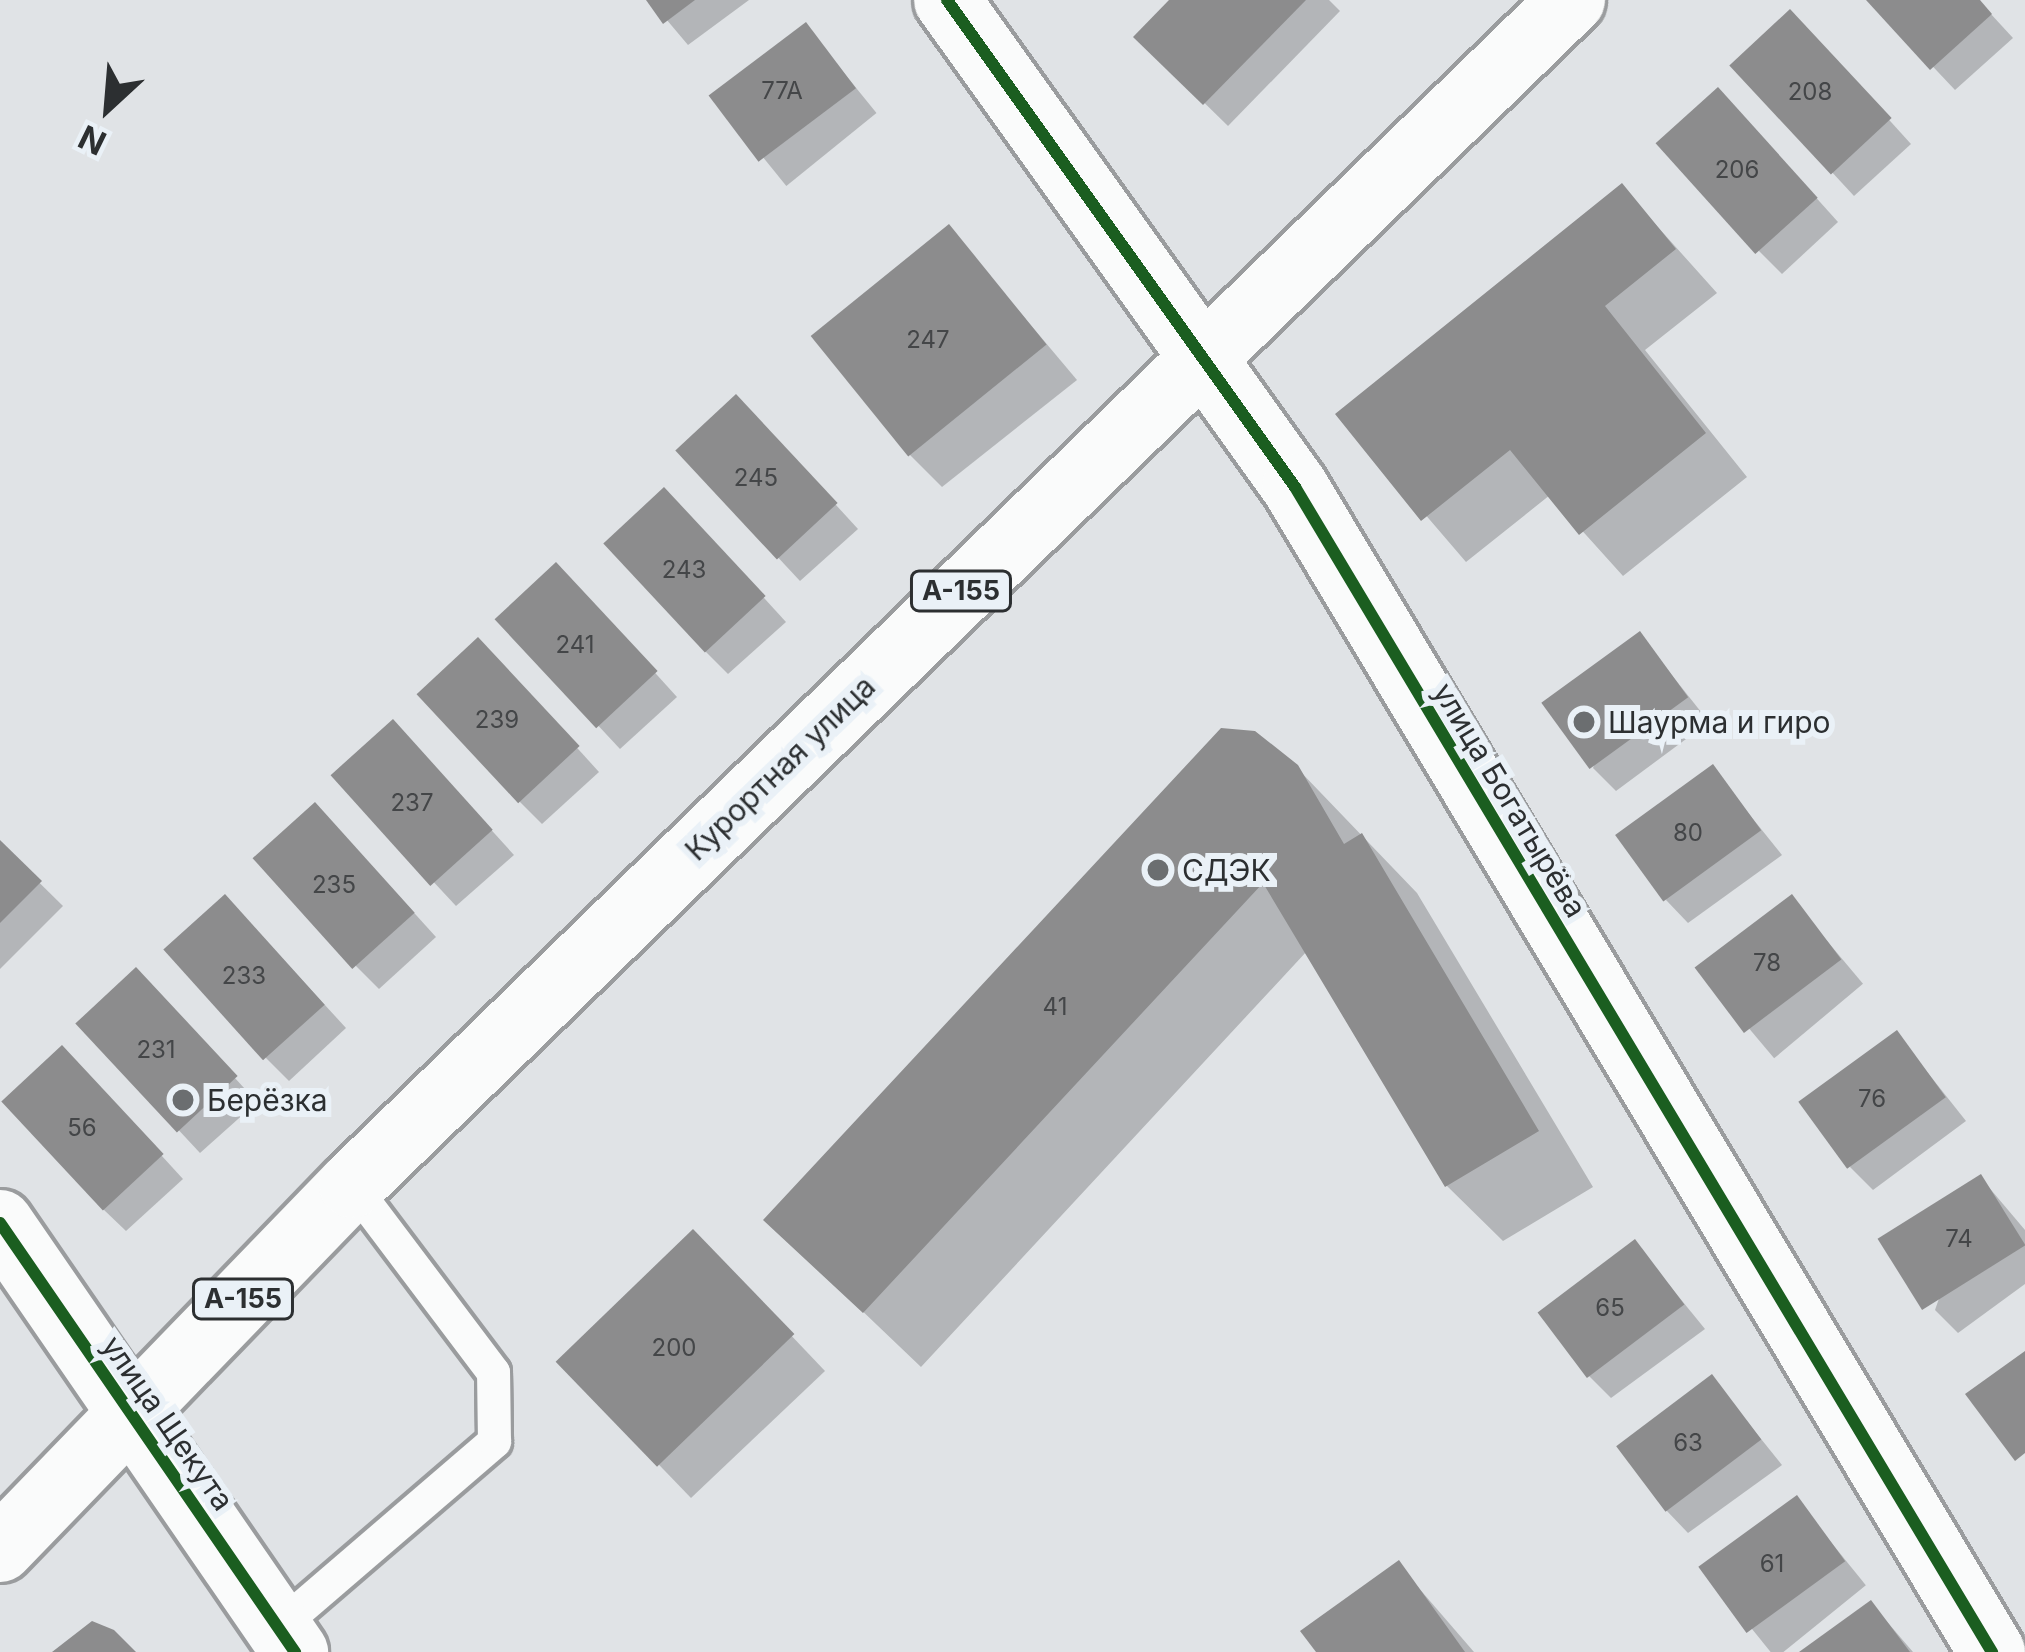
<!DOCTYPE html>
<html>
<head>
<meta charset="utf-8">
<style>
	body { margin:0 }
	#map { position:relative; width:2025px; height:1652px; overflow:hidden; background:#e0e3e6; font-family:Inter,sans-serif }
	div>[style] { position:absolute }
	.shadow>* { inset:0; background:#0003; transform-origin:0 0 }
	.building>* { inset:0; background:#8c8c8d; transform-origin:0 0 }
	.roads { filter:drop-shadow(3px 0 #9a9c9e) drop-shadow(-3px 0 #9a9c9e) drop-shadow(0 3px #9a9c9e) drop-shadow(0 -3px #9a9c9e) }
	.lane>* { height:33px; margin:-16.5px; padding:0 16.5px; transform-origin:16.5px; border-radius:16.5px; background:#fafbfb }
	.street>* { height:66px; margin:-33px; padding:0 33px; transform-origin:33px; border-radius:33px; background:#fafbfb }
	.primary>* { height:66px; margin:-33px; padding:0 33px; transform-origin:33px; border-radius:33px; background:#fafbfb }
	.cycleway>* { height:12px; margin:-6px; padding:0 6px; transform-origin:6px; border-radius:6px; background:#1b5e20 }
	.dots>* { width:33px; height:33px; translate:-50% -50%; box-sizing:border-box; border:6px solid #eaf1f7; border-radius:50% }
	span { translate:-50% -50%; white-space:nowrap; text-align:center; line-height:1.15; -webkit-text-stroke:12px #eaf1f7; paint-order:stroke }
	.number-label { font-size:24px; color:#444648 }
	.number-label span { -webkit-text-stroke-width:0 }
	.shield-label span { padding:3px 9px; background:#eaf1f7; border:3px solid; border-radius:9px; -webkit-text-stroke-width:0 }
	.shield-label { font-size:27px; color:#2c2f31; font-weight:700 }
	.poi-label { font-size:30px; color:#2c2f31 }
	.left { translate:0 -50%; text-align:left }
	.street-label { font-size:30px; color:#2c2f31 }
	.north { position:absolute; left:48px; top:48px; width:120px; height:120px; -webkit-text-stroke:9px #eaf1f7; paint-order:stroke; rotate:206deg; font-size:33px; font-weight:700; line-height:48px; text-align:center; color:#2c2f31 }
	.north::after { content:''; display:block; margin:auto; width:42px; height:54px; background:#2c2f31; clip-path:polygon(50% 0,100% 100%,50% 72%,0 100%) }
</style>
</head>
<body>
<div id="map">
	<div class="shadow">
		<div style="clip-path:polygon(650px 0,749px 0,688px 45px)"></div>
		<div style="clip-path:polygon(1173px 0,1329px 0,1340px 11px,1228px 126px,1137px 37px)"></div>
		<div style="clip-path:polygon(1870px 0,1978px 0,2013px 38px,1955px 90px)"></div>
		<div style="left:806px;top:26px;width:112px;height:116px;rotate:51deg"></div>
		<div style="clip-path:polygon(1813px 36px,1911px 144px,1854px 196px,1733px 65px)"></div>
		<div style="clip-path:polygon(1741px 114px,1838px 222px,1782px 274px,1759px 251px)"></div>
		<div style="clip-path:polygon(1622px 187px,1717px 293px,1645px 350px,1747px 477px,1623px 576px,1550px 495px,1466px 562px,1339px 414px)"></div>
		<div style="clip-path:polygon(949px 228px,1077px 380px,942px 487px,908px 453px)"></div>
		<div style="clip-path:polygon(759px 421px,858px 529px,800px 581px,679px 451px)"></div>
		<div style="clip-path:polygon(687px 514px,786px 622px,728px 674px,705px 651px)"></div>
		<div style="clip-path:polygon(579px 589px,677px 697px,620px 749px,499px 619px)"></div>
		<div style="clip-path:polygon(1640px 635px,1709px 722px,1616px 791px,1593px 768px)"></div>
		<div style="clip-path:polygon(501px 664px,599px 772px,542px 824px,519px 801px)"></div>
		<div style="clip-path:polygon(415px 746px,514px 855px,456px 906px,335px 776px)"></div>
		<div style="clip-path:polygon(1296px 767px,1417px 893px,1593px 1187px,1503px 1241px,1447px 1186px,1307px 951px,921px 1367px,767px 1220px)"></div>
		<div style="clip-path:polygon(1712px 768px,1782px 855px,1688px 923px,1666px 900px)"></div>
		<div style="clip-path:polygon(338px 829px,436px 937px,379px 989px,356px 966px)"></div>
		<div style="clip-path:polygon(0 844px,63px 906px,0 969px)"></div>
		<div style="left:1791px;top:898px;width:112px;height:116px;rotate:50deg"></div>
		<div style="clip-path:polygon(248px 921px,346px 1028px,289px 1081px,266px 1058px)"></div>
		<div style="clip-path:polygon(158px 994px,257px 1102px,200px 1153px,79px 1023px)"></div>
		<div style="clip-path:polygon(1897px 1034px,1966px 1121px,1873px 1190px,1850px 1167px)"></div>
		<div style="clip-path:polygon(85px 1072px,183px 1179px,126px 1231px,103px 1209px)"></div>
		<div style="clip-path:polygon(1981px 1178px,2025px 1230px,2025px 1284px,1958px 1333px,1935px 1310px)"></div>
		<div style="clip-path:polygon(1635px 1243px,1705px 1329px,1611px 1398px,1588px 1375px)"></div>
		<div style="clip-path:polygon(726px 1267px,825px 1371px,691px 1498px,558px 1360px)"></div>
		<div style="clip-path:polygon(1712px 1378px,1782px 1465px,1688px 1533px,1666px 1510px)"></div>
		<div style="left:1796px;top:1499px;width:111px;height:116px;rotate:51deg"></div>
		<div style="clip-path:polygon(1398px 1564px,1474px 1652px,1319px 1652px)"></div>
		<div style="clip-path:polygon(1871px 1603px,1913px 1652px,1805px 1652px)"></div>
	</div>
	<div class="building">
		<div style="clip-path:polygon(646px 0,695px 0,663px 24px)"></div>
		<div style="clip-path:polygon(1169px 0,1306px 0,1203px 105px,1133px 37px)"></div>
		<div style="clip-path:polygon(1866px 0,1980px 0,1992px 14px,1930px 70px)"></div>
		<div style="left:1790px;top:9px;width:149px;height:83px;rotate:47deg"></div>
		<div style="left:806px;top:22px;width:83px;height:122px;rotate:53deg"></div>
		<div style="left:1718px;top:87px;width:149px;height:84px;rotate:48deg"></div>
		<div style="clip-path:polygon(1622px 183px,1676px 249px,1605px 306px,1706px 433px,1579px 535px,1510px 450px,1421px 521px,1335px 414px)"></div>
		<div style="left:949px;top:224px;width:155px;height:178px;rotate:51deg"></div>
		<div style="left:736px;top:394px;width:149px;height:83px;rotate:47deg"></div>
		<div style="left:664px;top:487px;width:149px;height:83px;rotate:47deg"></div>
		<div style="left:556px;top:562px;width:149px;height:84px;rotate:47deg"></div>
		<div style="left:1640px;top:631px;width:82px;height:122px;rotate:54deg"></div>
		<div style="left:478px;top:637px;width:149px;height:84px;rotate:47deg"></div>
		<div style="left:393px;top:719px;width:149px;height:84px;rotate:48deg"></div>
		<div style="clip-path:polygon(1221px 728px,1255px 731px,1298px 765px,1344px 844px,1362px 833px,1539px 1131px,1445px 1187px,1263px 883px,863px 1313px,763px 1220px)"></div>
		<div style="left:1713px;top:764px;width:82px;height:121px;rotate:54deg"></div>
		<div style="left:315px;top:802px;width:149px;height:84px;rotate:48deg"></div>
		<div style="clip-path:polygon(0 840px,42px 881px,0 923px)"></div>
		<div style="left:225px;top:894px;width:149px;height:83px;rotate:48deg"></div>
		<div style="left:1792px;top:894px;width:82px;height:122px;rotate:53deg"></div>
		<div style="left:136px;top:967px;width:149px;height:83px;rotate:47deg"></div>
		<div style="left:1897px;top:1030px;width:83px;height:122px;rotate:54deg"></div>
		<div style="left:62px;top:1045px;width:149px;height:83px;rotate:47deg"></div>
		<div style="left:1981px;top:1174px;width:84px;height:122px;rotate:58deg"></div>
		<div style="left:693px;top:1229px;width:146px;height:191px;rotate:46deg"></div>
		<div style="left:1635px;top:1239px;width:82px;height:122px;rotate:53deg"></div>
		<div style="clip-path:polygon(2025px 1351px,2025px 1453px,2015px 1461px,1965px 1394px)"></div>
		<div style="left:1712px;top:1374px;width:82px;height:120px;rotate:53deg"></div>
		<div style="left:1797px;top:1495px;width:82px;height:122px;rotate:54deg"></div>
		<div style="clip-path:polygon(1399px 1560px,1465px 1652px,1316px 1652px,1300px 1631px)"></div>
		<div style="clip-path:polygon(1871px 1600px,1910px 1652px,1799px 1652px)"></div>
		<div style="clip-path:polygon(92px 1621px,114px 1630px,136px 1652px,52px 1652px)"></div>
	</div>
	<div class="roads">
		<div class="lane">
			<div style="left:278px;top:1627px;width:285px;rotate:-40.7deg"></div>
			<div style="left:494px;top:1441px;width:69px;rotate:-90.8deg"></div>
			<div style="left:493px;top:1372px;width:234px;rotate:-127deg"></div>
		</div>
		<div class="street">
			<div style="left:947px;top:0;width:599px;rotate:54.45deg"></div>
			<div style="left:1295px;top:487px;width:1358px;rotate:59.11deg"></div>
			<div style="left:0;top:1223px;width:521px;rotate:55.49deg"></div>
		</div>
		<div class="primary">
			<div style="left:0;top:1549px;width:506px;rotate:-45.96deg"></div>
			<div style="left:352px;top:1185px;width:1701px;rotate:-44.17deg"></div>
		</div>
	</div>
	<div class="cycleway">
		<div style="left:947px;top:0;width:599px;rotate:54.45deg"></div>
		<div style="left:1295px;top:487px;width:1358px;rotate:59.11deg"></div>
		<div style="left:0;top:1223px;width:521px;rotate:55.49deg"></div>
	</div>
	<div class="dots">
		<div style="left:1584px;top:722px;background:#6b6e70"></div>
		<div style="left:1158px;top:870px;background:#6b6e70"></div>
		<div style="left:183px;top:1100px;background:#6b6e70"></div>
	</div>
	<div class="number-label">
		<span style="left:782px;top:91px">77А</span>
		<span style="left:1810px;top:92px">208</span>
		<span style="left:1737px;top:170px">206</span>
		<span style="left:928px;top:340px">247</span>
		<span style="left:756px;top:478px">245</span>
		<span style="left:684px;top:570px">243</span>
		<span style="left:575px;top:645px">241</span>
		<span style="left:497px;top:720px">239</span>
		<span style="left:412px;top:803px">237</span>
		<span style="left:1688px;top:833px">80</span>
		<span style="left:334px;top:885px">235</span>
		<span style="left:1767px;top:963px">78</span>
		<span style="left:244px;top:976px">233</span>
		<span style="left:1055px;top:1007px">41</span>
		<span style="left:156px;top:1050px">231</span>
		<span style="left:1872px;top:1099px">76</span>
		<span style="left:82px;top:1128px">56</span>
		<span style="left:1959px;top:1239px">74</span>
		<span style="left:1610px;top:1308px">65</span>
		<span style="left:674px;top:1348px">200</span>
		<span style="left:1688px;top:1443px">63</span>
		<span style="left:1772px;top:1564px">61</span>
	</div>
	<div class="shield-label">
		<span style="left:961px;top:591px">А-155</span>
		<span style="left:243px;top:1299px">А-155</span>
	</div>
	<div class="poi-label">
		<span class="left" style="left:1608px;top:722px">Шаурма и гиро</span>
		<span class="left" style="left:1182px;top:870px">СДЭК</span>
		<span class="left" style="left:207px;top:1100px">Берёзка</span>
	</div>
	<div class="street-label">
		<span style="left:780px;top:768px;rotate:-44deg">Курортная улица</span>
		<span style="left:1510px;top:800px;rotate:59deg">улица Богатырёва</span>
		<span style="left:168px;top:1423px;rotate:55deg">улица Щекута</span>
	</div>
	<div class="north">N</div>
</div>
</body>
</html>
